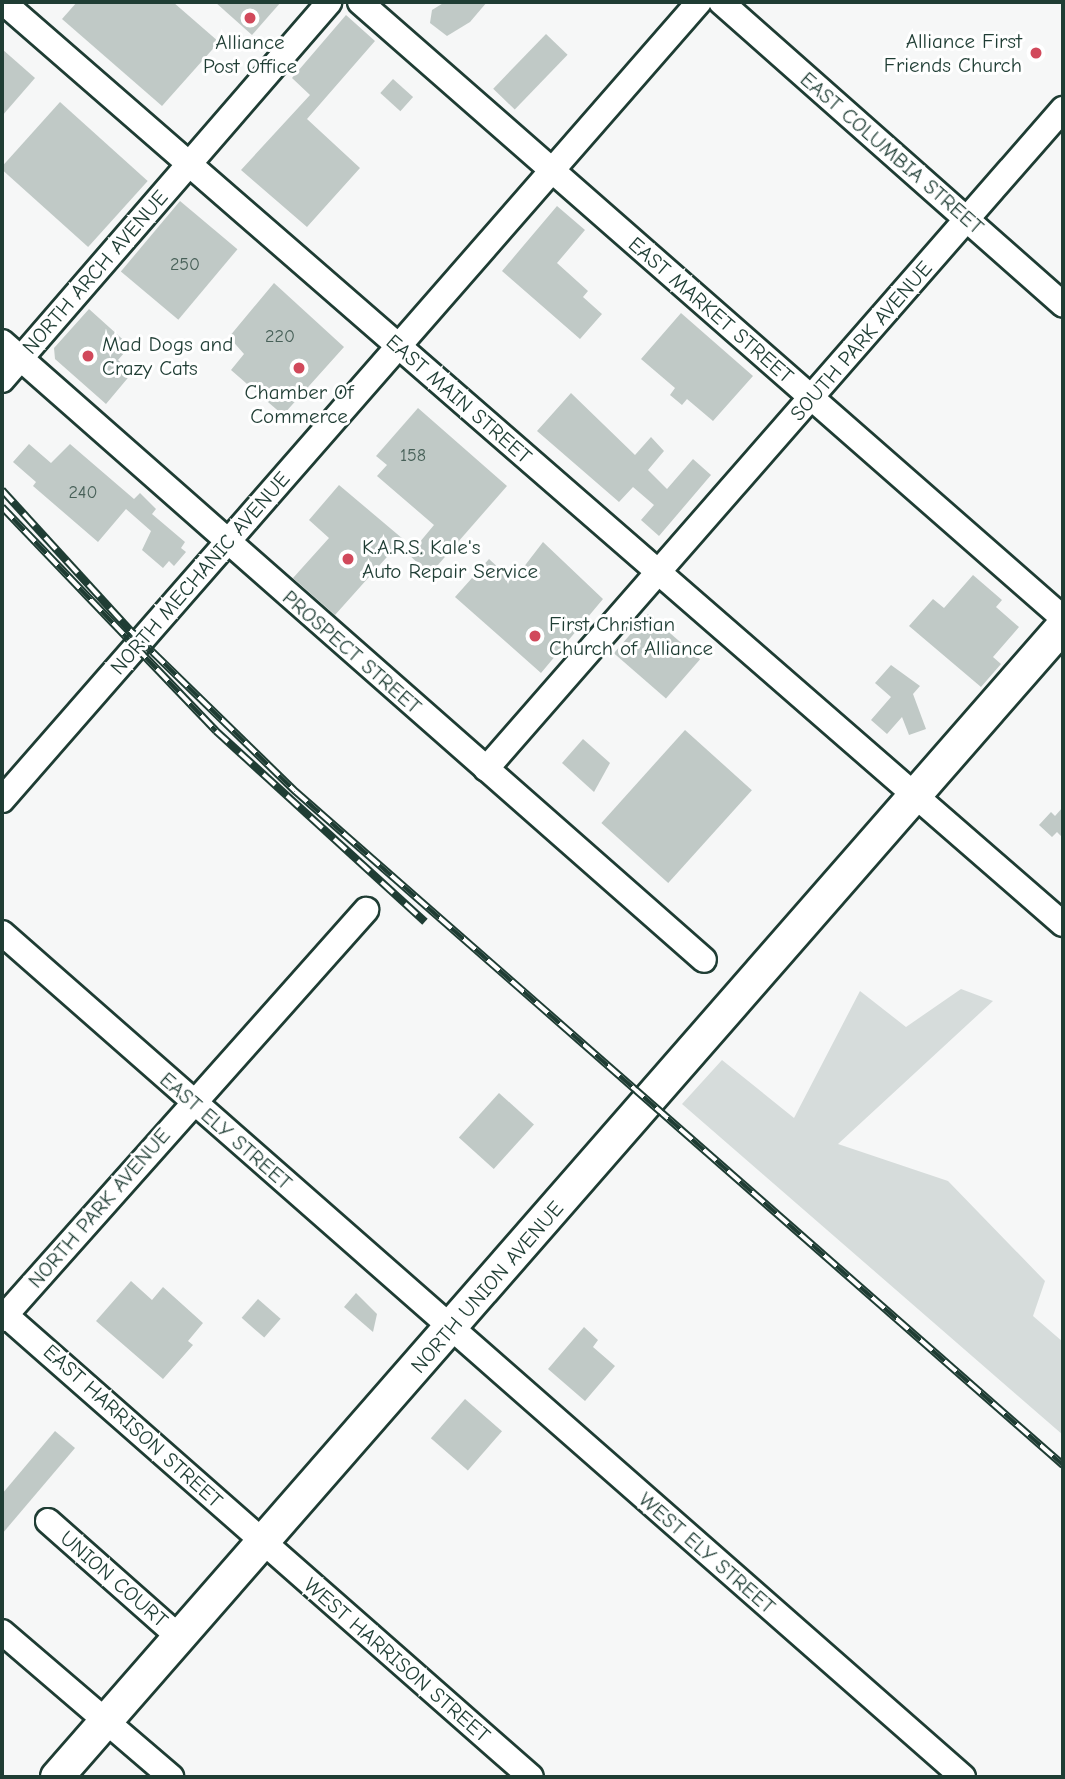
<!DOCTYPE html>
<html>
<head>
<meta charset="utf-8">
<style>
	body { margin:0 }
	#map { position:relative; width:1065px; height:1779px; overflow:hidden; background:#f6f7f7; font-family:"Comic Neue",sans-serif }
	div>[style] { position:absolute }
	.green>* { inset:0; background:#d6dcdb }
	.building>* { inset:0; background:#c0c9c6; transform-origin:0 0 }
	.roads { filter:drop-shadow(2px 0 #1f3d34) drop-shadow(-2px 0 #1f3d34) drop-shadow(0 2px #1f3d34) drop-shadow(0 -2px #1f3d34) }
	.minor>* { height:24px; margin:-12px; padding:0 12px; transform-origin:12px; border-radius:12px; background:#fff }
	.major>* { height:32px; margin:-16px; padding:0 16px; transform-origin:16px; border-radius:16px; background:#fff }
	.rail>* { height:8px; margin-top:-4px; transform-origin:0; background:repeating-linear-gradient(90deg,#fff 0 16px,#1f3d34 0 32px); box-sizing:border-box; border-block:2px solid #1f3d34 }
	.dots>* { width:19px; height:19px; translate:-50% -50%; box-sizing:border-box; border:4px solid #fff; border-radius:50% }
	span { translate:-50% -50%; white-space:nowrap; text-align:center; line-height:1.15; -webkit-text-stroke:6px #fff; paint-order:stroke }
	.number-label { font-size:18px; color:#476058 }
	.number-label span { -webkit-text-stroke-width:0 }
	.poi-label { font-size:21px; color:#1f3d34 }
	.right { translate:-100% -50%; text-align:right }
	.left { translate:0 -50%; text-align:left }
	.street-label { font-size:21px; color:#1f3d34 }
	.frame { position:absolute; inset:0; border:4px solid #1f3d34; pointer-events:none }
</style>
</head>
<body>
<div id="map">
	<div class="green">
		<div style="clip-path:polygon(961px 989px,993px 1001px,838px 1144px,948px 1181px,1045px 1281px,1033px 1316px,1063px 1342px,1063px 1435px,682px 1104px,722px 1060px,794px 1118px,860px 991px,906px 1027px)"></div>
	</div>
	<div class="building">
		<div style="clip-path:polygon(77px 2px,173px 2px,219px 42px,162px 106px,62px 19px)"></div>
		<div style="clip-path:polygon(215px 2px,281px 2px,252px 35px)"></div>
		<div style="clip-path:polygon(445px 2px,487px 2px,470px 22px,447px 36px,430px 23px,432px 10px)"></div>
		<div style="clip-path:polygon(346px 15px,375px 41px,307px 119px,360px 168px,307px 227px,241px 170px,310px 95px,292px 78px)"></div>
		<div style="left:546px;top:34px;width:30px;height:76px;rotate:44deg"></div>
		<div style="clip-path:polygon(2px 49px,35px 78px,2px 116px)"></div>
		<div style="left:393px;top:79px;width:27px;height:19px;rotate:42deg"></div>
		<div style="left:60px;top:102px;width:118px;height:89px;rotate:42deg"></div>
		<div style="left:180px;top:201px;width:75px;height:92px;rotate:40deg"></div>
		<div style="clip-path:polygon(557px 206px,585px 230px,557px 263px,588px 291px,583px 297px,602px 314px,580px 339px,502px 271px)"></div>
		<div style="clip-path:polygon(274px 283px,344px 347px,283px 415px,231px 370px,244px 354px,229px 337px)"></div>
		<div style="clip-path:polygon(89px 309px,130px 346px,118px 360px,132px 373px,106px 404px,55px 359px,54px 348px)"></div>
		<div style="clip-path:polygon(681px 313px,753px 376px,713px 421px,687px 399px,682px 405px,670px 395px,675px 388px,641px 359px)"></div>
		<div style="clip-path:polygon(571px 393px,635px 455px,651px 437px,664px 451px,648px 470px,667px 489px,693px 459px,711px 475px,659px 536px,641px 520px,654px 505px,633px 487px,619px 502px,537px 431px)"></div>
		<div style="clip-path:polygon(418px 408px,507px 486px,430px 574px,409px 555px,434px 525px,377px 476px,387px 465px,376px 456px)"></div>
		<div style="clip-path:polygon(29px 444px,51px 463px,70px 444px,134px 499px,140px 493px,156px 509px,152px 514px,185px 542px,181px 548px,186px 552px,174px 566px,169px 561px,163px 568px,142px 550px,151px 531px,126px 509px,98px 542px,33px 486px,36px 482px,13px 462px)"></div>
		<div style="clip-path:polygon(339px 485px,403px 539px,335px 615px,293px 578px,329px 538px,309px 520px)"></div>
		<div style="clip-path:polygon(543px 542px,603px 599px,541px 673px,455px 597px,489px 559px,513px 581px)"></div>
		<div style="clip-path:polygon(973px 575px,1002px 600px,996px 607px,1019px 627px,993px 657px,1001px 664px,981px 687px,909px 626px,933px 599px,944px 608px)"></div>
		<div style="left:648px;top:614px;width:69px;height:52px;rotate:41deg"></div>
		<div style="clip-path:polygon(891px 665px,920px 686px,913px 694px,926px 729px,909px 735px,902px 717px,887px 734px,871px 720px,891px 697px,875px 683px)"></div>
		<div style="left:685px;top:730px;width:90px;height:125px;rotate:42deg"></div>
		<div style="clip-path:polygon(583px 739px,610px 763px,594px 792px,562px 763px)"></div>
		<div style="clip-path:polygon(1063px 807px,1063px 838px,1057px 832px,1052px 837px,1039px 825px,1051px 812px,1055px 816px)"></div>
		<div style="left:499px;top:1093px;width:47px;height:60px;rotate:42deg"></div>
		<div style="clip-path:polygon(131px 1281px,152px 1300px,163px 1287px,203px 1323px,188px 1341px,193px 1345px,163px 1379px,96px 1321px)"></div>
		<div style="clip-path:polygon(356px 1293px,377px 1314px,373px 1332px,344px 1307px)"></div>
		<div style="left:258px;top:1299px;width:30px;height:25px;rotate:41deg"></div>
		<div style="clip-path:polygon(584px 1327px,598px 1340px,593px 1347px,615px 1366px,585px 1401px,548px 1369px)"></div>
		<div style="left:465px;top:1399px;width:49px;height:52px;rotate:41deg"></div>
		<div style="clip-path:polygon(55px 1431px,75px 1448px,2px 1534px,2px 1494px)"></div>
	</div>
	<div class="roads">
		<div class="minor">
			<div style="left:3px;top:2px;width:1405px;rotate:41.02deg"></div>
			<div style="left:360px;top:2px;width:935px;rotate:41.23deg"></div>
			<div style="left:721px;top:2px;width:457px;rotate:41.5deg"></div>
			<div style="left:2px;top:342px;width:935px;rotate:41.36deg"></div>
			<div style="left:2px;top:380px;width:500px;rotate:-49.1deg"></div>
			<div style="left:486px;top:769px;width:877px;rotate:-48.84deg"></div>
			<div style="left:2px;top:800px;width:1060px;rotate:-48.86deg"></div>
			<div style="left:2px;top:933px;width:1279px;rotate:41.29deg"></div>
			<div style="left:2px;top:1312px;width:704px;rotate:41.32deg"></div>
			<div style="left:2px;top:1319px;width:548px;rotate:-48.33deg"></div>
			<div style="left:48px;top:1521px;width:175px;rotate:41.5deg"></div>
			<div style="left:2px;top:1632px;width:223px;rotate:40.6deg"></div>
		</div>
		<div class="major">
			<div style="left:57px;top:1777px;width:1529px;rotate:-48.85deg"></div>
		</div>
	</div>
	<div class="rail">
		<div style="left:2px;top:490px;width:190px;rotate:47.6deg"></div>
		<div style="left:130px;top:630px;width:231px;rotate:44.3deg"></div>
		<div style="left:295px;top:791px;width:1022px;rotate:41.27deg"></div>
		<div style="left:2px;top:507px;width:310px;rotate:46.3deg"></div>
		<div style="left:216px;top:731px;width:283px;rotate:42.4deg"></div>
	</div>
	<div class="dots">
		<div style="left:250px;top:18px;background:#d1495b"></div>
		<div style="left:1036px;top:53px;background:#d1495b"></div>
		<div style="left:88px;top:356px;background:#d1495b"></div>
		<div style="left:299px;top:368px;background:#d1495b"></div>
		<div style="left:348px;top:559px;background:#d1495b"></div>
		<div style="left:535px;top:636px;background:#d1495b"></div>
	</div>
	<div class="number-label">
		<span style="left:185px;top:265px">250</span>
		<span style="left:280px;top:337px">220</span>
		<span style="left:413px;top:456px">158</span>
		<span style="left:83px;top:493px">240</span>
	</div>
	<div class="poi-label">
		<span class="right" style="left:1022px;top:53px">Alliance First<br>Friends Church</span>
		<span style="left:250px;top:54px">Alliance<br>Post Office</span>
		<span class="left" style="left:102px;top:356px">Mad Dogs and<br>Crazy Cats</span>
		<span style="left:299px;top:404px">Chamber Of<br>Commerce</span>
		<span class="left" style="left:362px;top:559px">K.A.R.S. Kale's<br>Auto Repair Service</span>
		<span class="left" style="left:549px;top:636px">First Christian<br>Church of Alliance</span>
	</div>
	<div class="street-label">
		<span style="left:892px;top:153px;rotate:41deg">EAST COLUMBIA STREET</span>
		<span style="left:95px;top:272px;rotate:-49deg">NORTH ARCH AVENUE</span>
		<span style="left:711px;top:310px;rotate:41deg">EAST MARKET STREET</span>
		<span style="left:861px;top:341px;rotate:-49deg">SOUTH PARK AVENUE</span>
		<span style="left:459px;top:399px;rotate:41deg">EAST MAIN STREET</span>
		<span style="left:200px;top:573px;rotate:-49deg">NORTH MECHANIC AVENUE</span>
		<span style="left:352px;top:652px;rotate:41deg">PROSPECT STREET</span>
		<span style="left:226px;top:1131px;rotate:41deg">EAST ELY STREET</span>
		<span style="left:99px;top:1208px;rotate:-49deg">NORTH PARK AVENUE</span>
		<span style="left:487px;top:1287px;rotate:-49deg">NORTH UNION AVENUE</span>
		<span style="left:133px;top:1426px;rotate:42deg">EAST HARRISON STREET</span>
		<span style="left:707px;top:1553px;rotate:41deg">WEST ELY STREET</span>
		<span style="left:114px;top:1579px;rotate:41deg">UNION COURT</span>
		<span style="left:397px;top:1660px;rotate:41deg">WEST HARRISON STREET</span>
	</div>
	<div class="frame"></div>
</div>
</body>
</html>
